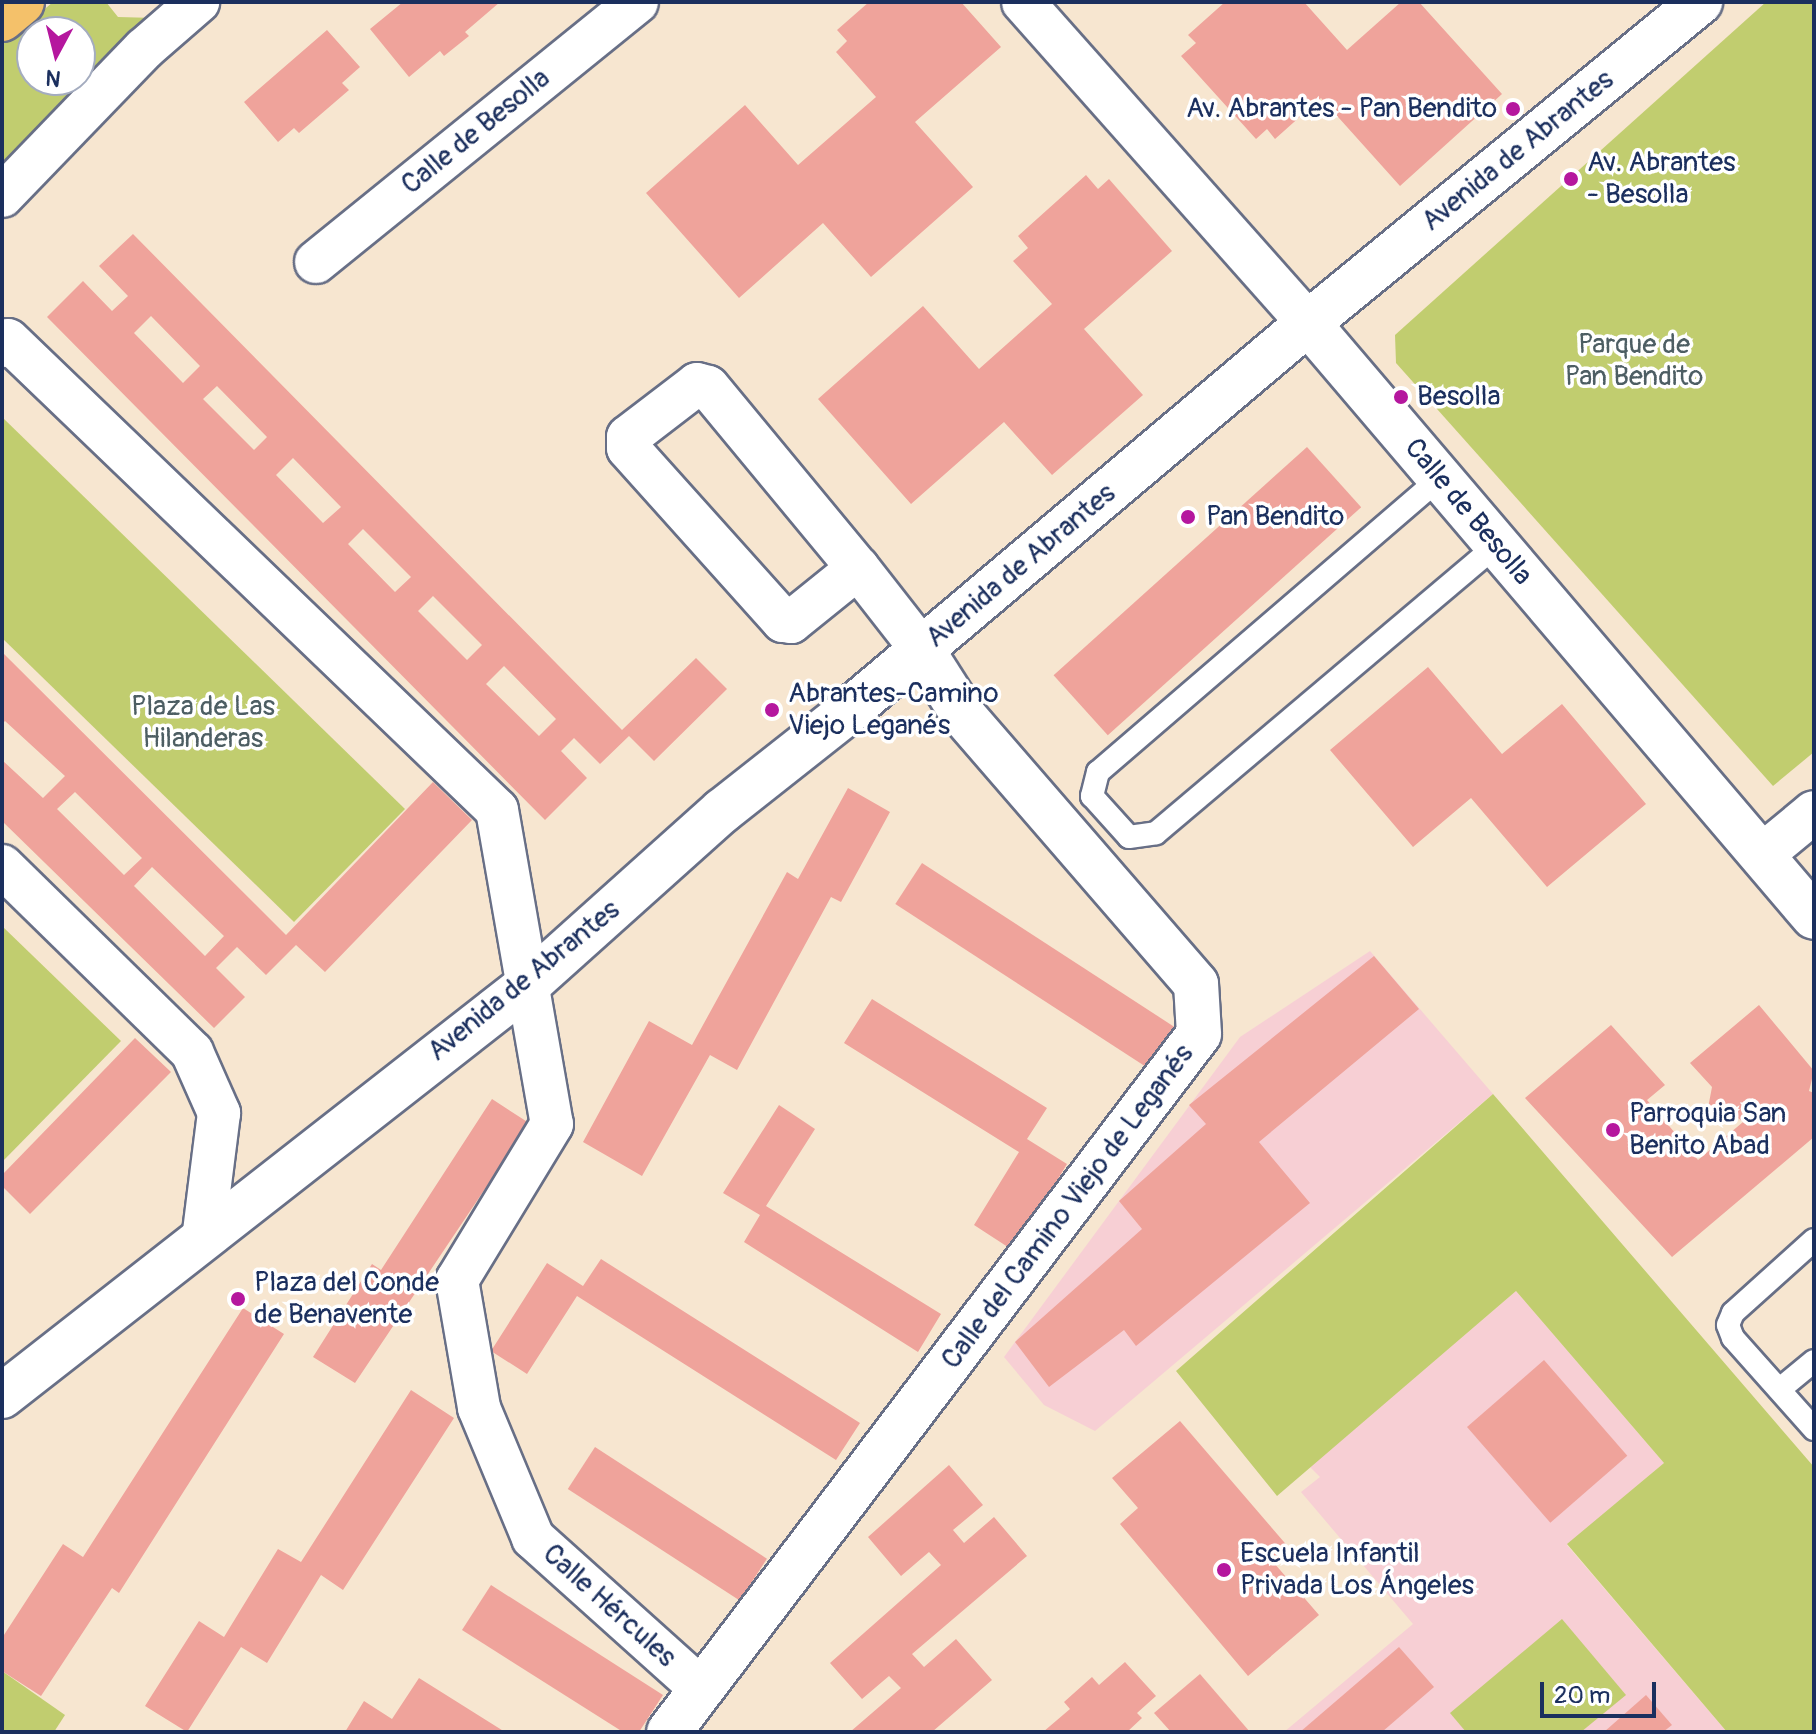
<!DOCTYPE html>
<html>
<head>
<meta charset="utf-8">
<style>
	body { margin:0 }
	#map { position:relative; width:1816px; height:1734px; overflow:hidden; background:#f7e6d0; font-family:Pangolin,sans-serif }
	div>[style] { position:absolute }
	.built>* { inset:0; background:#f7cfd4 }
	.green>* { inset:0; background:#c1cd6f }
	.building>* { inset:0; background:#efa39b; transform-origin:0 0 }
	.roads { filter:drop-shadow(2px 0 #686f86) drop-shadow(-2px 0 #686f86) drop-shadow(0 2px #686f86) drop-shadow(0 -2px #686f86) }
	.service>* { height:22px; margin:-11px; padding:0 11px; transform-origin:11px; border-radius:11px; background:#fff }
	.minor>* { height:42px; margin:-21px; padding:0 21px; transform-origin:21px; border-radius:21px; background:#fff }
	.tertiary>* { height:44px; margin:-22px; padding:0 22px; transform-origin:22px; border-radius:22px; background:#fff }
	.primary>* { height:44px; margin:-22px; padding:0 22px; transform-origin:22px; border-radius:22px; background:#f4c16a }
	.dots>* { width:22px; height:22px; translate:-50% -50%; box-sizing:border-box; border:4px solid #fff; border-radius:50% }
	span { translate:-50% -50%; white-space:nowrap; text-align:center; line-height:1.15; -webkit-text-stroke:7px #fff; paint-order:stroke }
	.poi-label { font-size:28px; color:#1b2f5e }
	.right { translate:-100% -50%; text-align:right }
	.left { translate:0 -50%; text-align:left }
	.street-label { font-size:28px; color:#1b2f5e }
	.park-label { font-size:28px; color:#4d5e63 }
	.frame { position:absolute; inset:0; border:4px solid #1b2f5e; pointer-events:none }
	.north { position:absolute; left:16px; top:16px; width:80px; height:80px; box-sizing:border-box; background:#fff; border:2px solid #a4acbf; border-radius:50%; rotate:187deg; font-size:22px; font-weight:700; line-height:32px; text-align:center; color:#1b2f5e }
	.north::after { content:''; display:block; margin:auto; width:28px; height:36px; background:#b5179e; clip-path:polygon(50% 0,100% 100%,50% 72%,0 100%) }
	.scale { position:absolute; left:1540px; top:1682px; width:116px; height:36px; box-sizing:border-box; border:4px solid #1b2f5e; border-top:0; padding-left:10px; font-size:24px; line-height:28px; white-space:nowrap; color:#1b2f5e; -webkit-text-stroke:6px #fff; paint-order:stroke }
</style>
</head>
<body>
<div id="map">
	<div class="built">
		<div style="clip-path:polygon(1370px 951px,1493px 1094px,1095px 1431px,1044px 1405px,1004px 1357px,1240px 1037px)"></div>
		<div style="clip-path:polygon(1516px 1291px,1664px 1463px,1567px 1545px,1727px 1732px,1284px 1732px,1413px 1624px,1301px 1492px,1320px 1477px,1310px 1467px)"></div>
	</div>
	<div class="green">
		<div style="clip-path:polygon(evenodd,53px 2px,106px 2px,118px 17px,155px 18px,2px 173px,2px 45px,53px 2px,32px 32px,80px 32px,80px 80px,32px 80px,32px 32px)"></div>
		<div style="clip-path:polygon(1766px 2px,1814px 2px,1814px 752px,1773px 786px,1396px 363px,1395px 335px)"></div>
		<div style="clip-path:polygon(2px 417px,405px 809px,294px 922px,2px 638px)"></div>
		<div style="clip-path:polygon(2px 926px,121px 1041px,2px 1162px)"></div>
		<div style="clip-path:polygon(1493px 1094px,1814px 1467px,1814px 1732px,1727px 1732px,1567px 1544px,1664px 1463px,1516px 1291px,1277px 1496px,1176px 1371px)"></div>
		<div style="clip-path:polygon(1562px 1619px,1626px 1695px,1581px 1732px,1466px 1732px,1450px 1713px)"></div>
		<div style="clip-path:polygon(2px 1671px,65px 1715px,54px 1732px,2px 1732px)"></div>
	</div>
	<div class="building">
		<div style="clip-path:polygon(403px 2px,500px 2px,465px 32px,469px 36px,444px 56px,440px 51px,409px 77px,370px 29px)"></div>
		<div style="clip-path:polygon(869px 2px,961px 2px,1001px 47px,915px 122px,973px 187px,871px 277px,823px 223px,739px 298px,646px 193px,745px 105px,798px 165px,876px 97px,836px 52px,847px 41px,837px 30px)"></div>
		<div style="clip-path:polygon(1225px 2px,1304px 2px,1347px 50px,1401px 2px,1419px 2px,1502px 94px,1400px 186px,1321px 98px,1275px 139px,1267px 129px,1256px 139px,1181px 56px,1196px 43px,1188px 35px)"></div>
		<div style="clip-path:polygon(327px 30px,360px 67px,342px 83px,349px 90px,299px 133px,294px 128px,278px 142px,244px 102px)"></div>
		<div style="clip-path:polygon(1086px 175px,1098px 189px,1109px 179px,1172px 251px,1084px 329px,1143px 395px,1052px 475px,1004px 422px,911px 504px,818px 399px,923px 306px,979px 369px,1052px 304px,1013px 261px,1028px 248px,1018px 236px)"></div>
		<div style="clip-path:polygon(evenodd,133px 234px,622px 730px,696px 658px,727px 689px,654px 761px,629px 736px,600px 764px,574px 738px,561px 751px,587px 778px,545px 820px,47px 317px,83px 281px,112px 311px,128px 296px,99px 266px,133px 234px,151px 316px,200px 366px,183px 383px,134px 333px,151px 316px,133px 234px,217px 386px,267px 437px,254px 450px,203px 399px,217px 386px,133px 234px,293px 458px,341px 507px,323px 523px,276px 475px,293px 458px,133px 234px,363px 529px,411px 577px,395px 592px,348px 544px,363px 529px,133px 234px,433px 596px,482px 645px,467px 660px,418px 611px,433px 596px,133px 234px,504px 666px,556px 719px,539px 736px,486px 684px,504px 666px)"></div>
		<div style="left:1307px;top:447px;width:81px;height:341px;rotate:48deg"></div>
		<div style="clip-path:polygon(evenodd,2px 652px,286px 935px,433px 782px,472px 820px,325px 972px,296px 945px,266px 975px,237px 947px,216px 968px,245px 997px,214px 1028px,2px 821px,2px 760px,43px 798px,65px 776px,5px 721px,2px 724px,2px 652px,75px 792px,142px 858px,124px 875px,57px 809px,75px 792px,2px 652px,152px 867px,224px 936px,205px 956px,134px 886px,152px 867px)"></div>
		<div style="clip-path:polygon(1428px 667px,1502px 754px,1562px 704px,1646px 804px,1547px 887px,1471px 798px,1413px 847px,1330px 750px)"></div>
		<div style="clip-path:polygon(848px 788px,890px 812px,841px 902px,831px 897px,737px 1070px,710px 1055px,642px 1176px,583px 1142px,649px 1021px,692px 1045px,787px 872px,798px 879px)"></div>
		<div style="left:922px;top:863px;width:307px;height:49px;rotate:33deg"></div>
		<div style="clip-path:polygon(1374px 956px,1419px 1009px,1259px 1142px,1310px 1203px,1136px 1346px,1124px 1330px,1049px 1387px,1015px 1342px,1142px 1229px,1119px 1201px,1206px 1124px,1189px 1105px)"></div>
		<div style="clip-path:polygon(872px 999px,1047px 1108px,1027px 1139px,1067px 1164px,1014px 1251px,974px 1225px,1019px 1152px,844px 1043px)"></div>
		<div style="clip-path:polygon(1759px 1005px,1814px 1071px,1809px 1091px,1814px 1093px,1814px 1137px,1672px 1257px,1525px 1098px,1611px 1025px,1665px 1085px,1647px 1100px,1698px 1160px,1743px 1122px,1728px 1110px,1719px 1113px,1708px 1108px,1712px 1087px,1690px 1063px)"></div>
		<div style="clip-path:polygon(135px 1038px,171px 1072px,30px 1214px,2px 1186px,2px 1175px)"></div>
		<div style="clip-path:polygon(492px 1099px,529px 1123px,355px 1383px,313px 1357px,372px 1264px,381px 1270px)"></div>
		<div style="clip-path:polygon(779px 1105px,815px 1129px,766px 1206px,941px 1314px,918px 1352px,744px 1242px,760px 1215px,723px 1193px)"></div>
		<div style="clip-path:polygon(601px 1259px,860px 1423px,836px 1460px,577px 1296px,527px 1374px,491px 1351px,547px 1263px,583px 1286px)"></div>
		<div style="clip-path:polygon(243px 1308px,284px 1334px,119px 1593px,112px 1588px,41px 1696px,2px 1671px,2px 1638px,63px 1544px,83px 1557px)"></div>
		<div style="left:1544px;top:1360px;width:127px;height:102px;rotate:49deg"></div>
		<div style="clip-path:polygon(411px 1390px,454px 1418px,343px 1590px,321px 1575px,267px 1663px,241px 1647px,187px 1732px,145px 1706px,199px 1621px,224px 1637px,278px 1549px,301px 1562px)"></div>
		<div style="clip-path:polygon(1180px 1421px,1290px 1549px,1274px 1563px,1319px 1615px,1248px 1676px,1120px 1524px,1138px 1508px,1112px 1478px)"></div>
		<div style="left:595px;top:1447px;width:205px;height:50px;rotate:33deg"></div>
		<div style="clip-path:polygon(949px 1465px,983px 1505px,953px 1530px,964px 1543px,994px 1517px,1027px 1556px,912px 1654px,924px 1667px,956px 1639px,992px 1680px,932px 1732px,850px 1732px,901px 1688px,889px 1676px,862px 1699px,830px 1663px,941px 1565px,929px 1552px,901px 1576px,868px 1537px)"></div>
		<div style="clip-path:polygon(491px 1585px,663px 1695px,639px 1732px,623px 1732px,462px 1630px)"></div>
		<div style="clip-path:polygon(1399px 1647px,1434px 1687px,1382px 1732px,1300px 1732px)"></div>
		<div style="clip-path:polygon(1125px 1662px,1156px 1696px,1137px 1713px,1142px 1718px,1127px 1732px,1043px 1732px,1070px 1709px,1064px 1702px,1092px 1677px,1099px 1685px)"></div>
		<div style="clip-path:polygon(1200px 1674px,1250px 1732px,1171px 1732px,1154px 1713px)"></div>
		<div style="clip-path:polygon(419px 1678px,505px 1732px,345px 1732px,364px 1701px,392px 1719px)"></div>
		<div style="clip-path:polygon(1646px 1695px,1672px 1725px,1663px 1732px,1604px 1732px)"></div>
	</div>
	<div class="roads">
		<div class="service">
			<div style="left:1440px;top:478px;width:451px;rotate:139.3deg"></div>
			<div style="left:1098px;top:772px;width:25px;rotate:104deg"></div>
			<div style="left:1092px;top:796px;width:55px;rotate:47.9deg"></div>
			<div style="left:1129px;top:837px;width:27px;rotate:-8deg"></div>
			<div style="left:1156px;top:833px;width:445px;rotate:-40.2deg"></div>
			<div style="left:1814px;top:1240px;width:109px;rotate:138deg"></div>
			<div style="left:1733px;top:1313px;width:13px;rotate:113deg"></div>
			<div style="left:1728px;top:1325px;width:14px;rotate:69deg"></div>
			<div style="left:1733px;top:1338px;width:122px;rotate:48.3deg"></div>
			<div style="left:1780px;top:1389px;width:44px;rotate:-39.5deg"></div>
		</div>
		<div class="minor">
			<div style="left:1023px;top:2px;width:429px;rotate:48.4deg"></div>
			<div style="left:2px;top:196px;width:204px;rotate:-46deg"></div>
			<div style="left:144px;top:49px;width:72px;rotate:-41deg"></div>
			<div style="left:316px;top:262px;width:413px;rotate:-39deg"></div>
			<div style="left:2px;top:346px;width:8px;rotate:-45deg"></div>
			<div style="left:8px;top:340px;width:678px;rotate:43.86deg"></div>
			<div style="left:497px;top:810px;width:319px;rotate:80.1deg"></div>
			<div style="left:552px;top:1124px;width:183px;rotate:121.3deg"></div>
			<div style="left:457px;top:1280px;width:130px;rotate:80.2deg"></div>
			<div style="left:479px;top:1408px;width:141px;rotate:67.4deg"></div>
			<div style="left:533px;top:1538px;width:224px;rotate:41.9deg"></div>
			<div style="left:858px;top:568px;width:86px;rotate:141.1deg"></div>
			<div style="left:791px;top:622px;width:8px;rotate:-173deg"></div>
			<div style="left:783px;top:621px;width:232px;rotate:-131.9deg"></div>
			<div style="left:628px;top:448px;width:11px;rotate:-90deg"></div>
			<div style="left:628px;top:437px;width:87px;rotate:-37.5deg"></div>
			<div style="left:697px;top:384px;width:11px;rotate:15deg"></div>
			<div style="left:708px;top:387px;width:235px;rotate:50.4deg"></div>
			<div style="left:858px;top:568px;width:104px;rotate:52deg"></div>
			<div style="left:1762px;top:855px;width:67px;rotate:-39.6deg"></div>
			<div style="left:2px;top:866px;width:266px;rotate:44.4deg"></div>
			<div style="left:192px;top:1052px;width:67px;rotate:66.1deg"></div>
			<div style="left:219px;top:1113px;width:120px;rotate:97.2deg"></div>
		</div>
		<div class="tertiary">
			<div style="left:1308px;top:323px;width:780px;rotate:49.57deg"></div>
			<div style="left:2px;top:1396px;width:670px;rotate:-38.03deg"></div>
			<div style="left:530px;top:983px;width:258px;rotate:-41.9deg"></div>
			<div style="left:722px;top:811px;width:158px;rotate:-38.3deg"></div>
			<div style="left:846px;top:713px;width:605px;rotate:-40.17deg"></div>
			<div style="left:1308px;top:323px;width:507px;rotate:-39.31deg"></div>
			<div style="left:669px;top:1732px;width:876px;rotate:-52.79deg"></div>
			<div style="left:1199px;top:1034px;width:50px;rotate:-93.4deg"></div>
			<div style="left:1196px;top:984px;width:354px;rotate:-130.9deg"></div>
			<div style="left:964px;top:716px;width:78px;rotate:-122.5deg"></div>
		</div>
		<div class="primary">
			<div style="left:2px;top:19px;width:26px;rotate:-40deg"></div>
		</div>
	</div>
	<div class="dots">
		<div style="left:1513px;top:109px;background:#b5179e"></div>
		<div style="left:1571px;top:179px;background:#b5179e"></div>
		<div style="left:1401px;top:397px;background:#b5179e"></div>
		<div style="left:1188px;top:517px;background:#b5179e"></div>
		<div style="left:772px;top:710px;background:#b5179e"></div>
		<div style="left:1613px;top:1130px;background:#b5179e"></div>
		<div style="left:238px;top:1299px;background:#b5179e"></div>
		<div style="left:1224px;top:1570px;background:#b5179e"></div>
	</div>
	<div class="poi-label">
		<span class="right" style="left:1497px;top:109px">Av. Abrantes - Pan Bendito</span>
		<span class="left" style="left:1587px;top:179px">Av. Abrantes<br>- Besolla</span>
		<span class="left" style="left:1417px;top:397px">Besolla</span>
		<span class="left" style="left:1206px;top:517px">Pan Bendito</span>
		<span class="left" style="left:788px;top:710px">Abrantes-Camino<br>Viejo Leganés</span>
		<span class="left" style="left:1629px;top:1130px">Parroquia San<br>Benito Abad</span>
		<span class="left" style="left:254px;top:1299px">Plaza del Conde<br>de Benavente</span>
		<span class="left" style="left:1240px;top:1570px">Escuela Infantil<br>Privada Los Ángeles</span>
	</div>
	<div class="street-label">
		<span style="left:476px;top:132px;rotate:-39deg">Calle de Besolla</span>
		<span style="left:1518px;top:151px;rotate:-39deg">Avenida de Abrantes</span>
		<span style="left:1468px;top:512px;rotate:50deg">Calle de Besolla</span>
		<span style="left:1021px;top:566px;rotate:-40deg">Avenida de Abrantes</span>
		<span style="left:524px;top:981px;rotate:-39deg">Avenida de Abrantes</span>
		<span style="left:1068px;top:1207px;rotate:-53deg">Calle del Camino Viejo de Leganés</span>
		<span style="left:609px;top:1606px;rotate:42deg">Calle Hércules</span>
	</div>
	<div class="park-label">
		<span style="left:1634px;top:361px">Parque de<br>Pan Bendito</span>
		<span style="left:203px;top:723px">Plaza de Las<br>Hilanderas</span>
	</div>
	<div class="frame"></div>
	<div class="north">N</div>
	<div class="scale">20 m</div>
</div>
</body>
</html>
